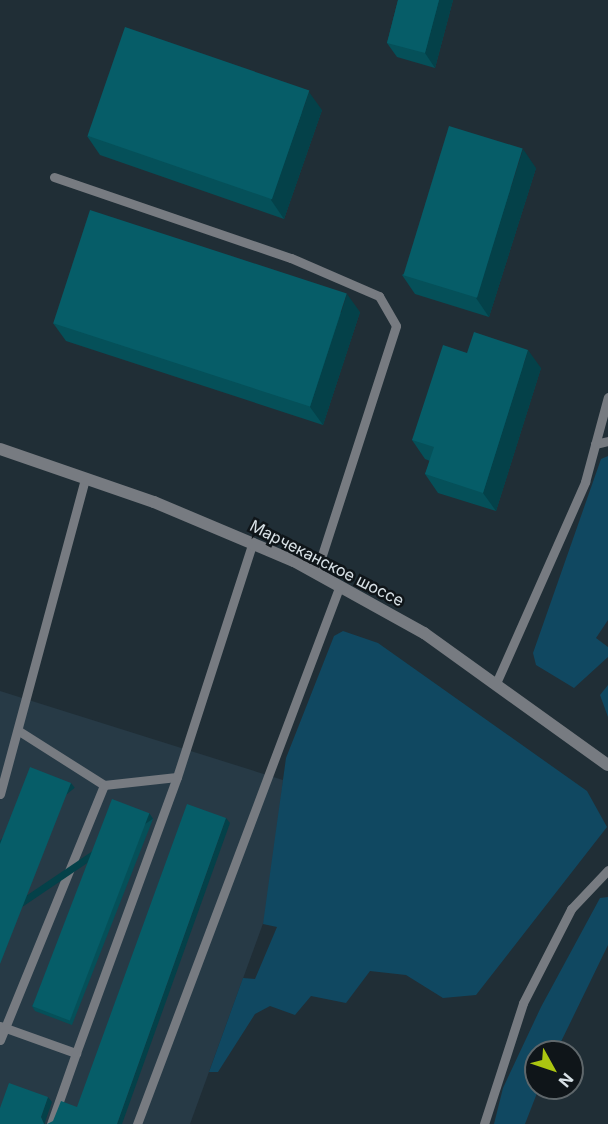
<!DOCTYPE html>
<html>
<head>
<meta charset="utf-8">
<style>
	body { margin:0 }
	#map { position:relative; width:608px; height:1124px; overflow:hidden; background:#202e36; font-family:Inter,sans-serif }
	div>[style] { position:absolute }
	.built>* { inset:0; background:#273a46 }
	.green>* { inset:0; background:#104861 }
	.service>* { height:9px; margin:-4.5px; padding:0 4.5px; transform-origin:4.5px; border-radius:4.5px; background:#777b81 }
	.tertiary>* { height:12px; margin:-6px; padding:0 6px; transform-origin:6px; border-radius:6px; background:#777b81 }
	.wall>* { inset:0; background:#055059 }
	.shaded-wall>* { inset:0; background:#044149; transform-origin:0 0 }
	.building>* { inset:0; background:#065d68; transform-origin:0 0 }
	span { translate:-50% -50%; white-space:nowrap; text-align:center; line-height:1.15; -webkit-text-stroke:5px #0f1519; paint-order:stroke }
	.street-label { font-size:16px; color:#d8e1e6 }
	.north { position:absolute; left:524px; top:1040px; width:60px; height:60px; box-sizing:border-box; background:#0f1519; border:2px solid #5f676b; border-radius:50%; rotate:130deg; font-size:16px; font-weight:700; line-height:24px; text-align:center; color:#d8e1e6 }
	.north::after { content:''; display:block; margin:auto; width:21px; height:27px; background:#acc611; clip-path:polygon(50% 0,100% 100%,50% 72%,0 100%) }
</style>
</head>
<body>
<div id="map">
	<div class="built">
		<div style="clip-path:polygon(0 691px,283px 780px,269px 907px,190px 1124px,0 1124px)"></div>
	</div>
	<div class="green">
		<div style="clip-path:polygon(608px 456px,608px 620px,596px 638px,608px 647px,608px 657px,574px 688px,536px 665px,533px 653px,601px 459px)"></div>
		<div style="clip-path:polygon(343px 631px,378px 643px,587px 791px,607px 827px,476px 995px,443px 998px,406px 975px,370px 971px,346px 1003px,311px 996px,295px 1015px,270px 1006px,255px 1014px,218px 1072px,209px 1072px,243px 978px,255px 979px,277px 927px,263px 924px,286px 758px,334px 636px)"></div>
		<div style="clip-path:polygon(608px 685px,608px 717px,600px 695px)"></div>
		<div style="clip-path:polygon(608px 897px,608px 945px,556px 1052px,536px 1052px,539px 1088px,525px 1124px,494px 1124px,503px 1088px,541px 1007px,600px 898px)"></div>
	</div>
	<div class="service">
		<div style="left:54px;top:177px;width:250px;rotate:18.9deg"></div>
		<div style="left:291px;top:258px;width:96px;rotate:23.4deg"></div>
		<div style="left:379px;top:296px;width:34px;rotate:60deg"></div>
		<div style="left:396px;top:326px;width:260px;rotate:107.9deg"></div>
		<div style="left:595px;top:444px;width:13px;rotate:-13deg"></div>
		<div style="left:497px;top:681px;width:218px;rotate:-66.1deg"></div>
		<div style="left:585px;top:482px;width:88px;rotate:-74.9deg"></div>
		<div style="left:19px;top:731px;width:101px;rotate:32.4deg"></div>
		<div style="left:0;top:794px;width:327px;rotate:-74.9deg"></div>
		<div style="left:0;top:1026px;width:81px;rotate:19.6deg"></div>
		<div style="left:76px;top:1053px;width:75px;rotate:109.4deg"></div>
		<div style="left:0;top:1040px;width:275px;rotate:-67.8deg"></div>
		<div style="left:104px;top:785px;width:73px;rotate:-6.3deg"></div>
		<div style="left:177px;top:777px;width:247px;rotate:-72.1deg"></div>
		<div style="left:76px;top:1053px;width:294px;rotate:-69.9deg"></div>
		<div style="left:137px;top:1124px;width:576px;rotate:-69.36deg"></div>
		<div style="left:484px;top:1124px;width:127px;rotate:-72.1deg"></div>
		<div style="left:523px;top:1003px;width:106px;rotate:-62.9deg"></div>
		<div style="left:571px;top:909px;width:54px;rotate:-46.5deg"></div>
	</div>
	<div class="tertiary">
		<div style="left:0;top:449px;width:163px;rotate:19deg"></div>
		<div style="left:154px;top:502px;width:152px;rotate:22.9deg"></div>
		<div style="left:294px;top:561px;width:149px;rotate:29deg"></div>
		<div style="left:424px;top:633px;width:226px;rotate:35.7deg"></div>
	</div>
	<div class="wall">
		<div style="clip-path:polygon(398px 0,453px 0,435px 68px,397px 57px,387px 43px)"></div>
		<div style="clip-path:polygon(322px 110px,284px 219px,100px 155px,87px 136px)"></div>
		<div style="clip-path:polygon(536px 168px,489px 317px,415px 294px,402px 275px)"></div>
		<div style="clip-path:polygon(360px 312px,323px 425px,66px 341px,53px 323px)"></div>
		<div style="clip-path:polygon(467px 353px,541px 368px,496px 511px,438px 493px,425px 474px,430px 461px,425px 459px,412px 440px)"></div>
		<div style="clip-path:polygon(149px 813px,153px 819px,72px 1025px,35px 1011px,32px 1006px)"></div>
	</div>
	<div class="shaded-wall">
		<div style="clip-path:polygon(439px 0,453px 0,435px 68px,425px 53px)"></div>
		<div style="clip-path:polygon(309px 92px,322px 110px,284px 219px,271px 200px)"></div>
		<div style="clip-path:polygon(523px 149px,536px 168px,489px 317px,476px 298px)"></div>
		<div style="clip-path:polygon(347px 294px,360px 312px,323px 425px,310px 407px)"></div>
		<div style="clip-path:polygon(528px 350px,541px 368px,496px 511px,483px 493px)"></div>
		<div style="left:71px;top:783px;width:6px;height:194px;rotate:51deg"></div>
		<div style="left:149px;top:813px;width:7px;height:222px;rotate:56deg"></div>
		<div style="clip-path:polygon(226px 818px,230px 823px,122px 1124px,117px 1124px)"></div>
		<div style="clip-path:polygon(48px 1097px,52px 1102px,45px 1122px,45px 1124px,44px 1124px,41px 1117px)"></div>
	</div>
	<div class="building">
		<div style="clip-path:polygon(398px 0,439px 0,425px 53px,387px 43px)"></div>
		<div style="left:125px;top:27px;width:195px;height:115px;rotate:19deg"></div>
		<div style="left:449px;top:126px;width:77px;height:156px;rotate:17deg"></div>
		<div style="left:90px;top:210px;width:270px;height:119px;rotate:18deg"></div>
		<div style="clip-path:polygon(474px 332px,528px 350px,483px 493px,425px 474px,434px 447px,412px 440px,443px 345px,467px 353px)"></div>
		<div style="clip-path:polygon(30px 767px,71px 783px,0 964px,0 844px)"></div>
		<div style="left:112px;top:799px;width:40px;height:222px;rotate:21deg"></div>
		<div style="clip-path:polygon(187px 804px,226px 818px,117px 1124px,47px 1124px,53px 1121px,61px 1101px,77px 1107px)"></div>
		<div style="clip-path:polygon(9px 1083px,48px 1097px,41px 1117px,44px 1124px,0 1124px,0 1108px)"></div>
	</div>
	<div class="street-label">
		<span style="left:327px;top:563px;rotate:27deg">Марчеканское шоссе</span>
	</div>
	<div class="north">N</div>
</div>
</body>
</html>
